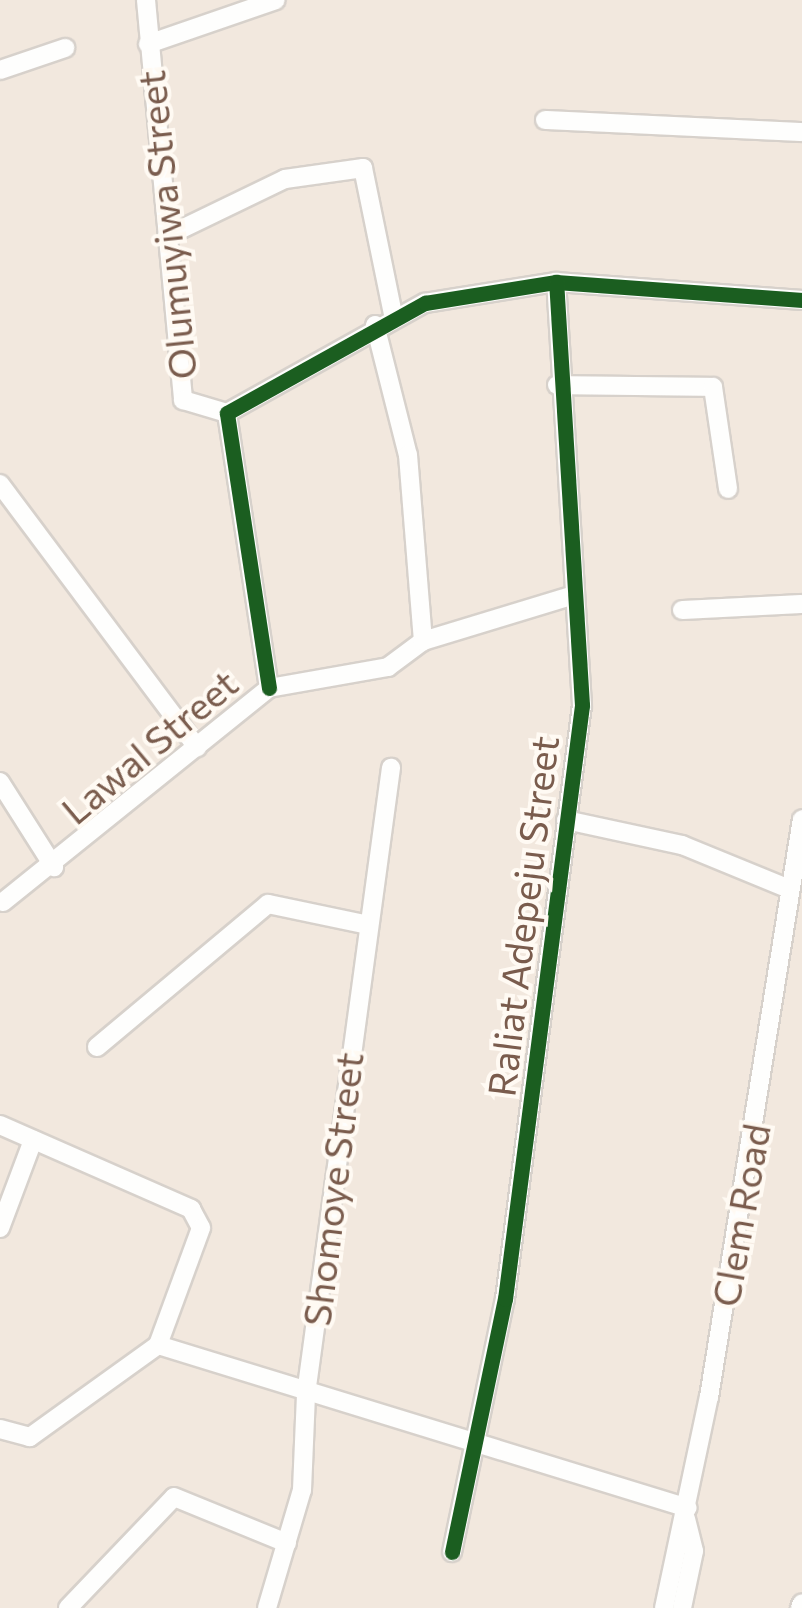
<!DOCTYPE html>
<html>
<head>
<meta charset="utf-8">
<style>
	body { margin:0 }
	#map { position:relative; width:802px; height:1608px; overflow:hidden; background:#f9f5f0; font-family:Commissioner,sans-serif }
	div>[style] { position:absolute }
	.residential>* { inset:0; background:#f2e8de; transform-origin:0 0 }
	.roads { filter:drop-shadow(2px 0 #d7d1cb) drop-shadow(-2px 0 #d7d1cb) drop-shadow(0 2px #d7d1cb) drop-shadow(0 -2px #d7d1cb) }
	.minor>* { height:18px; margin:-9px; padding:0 9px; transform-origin:9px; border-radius:9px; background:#fefefd }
	.cycleway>* { height:15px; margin:-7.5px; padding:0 7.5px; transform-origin:7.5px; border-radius:7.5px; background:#1b5e20 }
	span { translate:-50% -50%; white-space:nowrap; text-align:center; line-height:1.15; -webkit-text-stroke:8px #fffaf3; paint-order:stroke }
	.street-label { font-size:38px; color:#7a5c4d }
</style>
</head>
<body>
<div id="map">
	<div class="residential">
		<div style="left:0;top:0;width:802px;height:1608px"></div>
	</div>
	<div class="roads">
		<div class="minor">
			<div style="left:146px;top:0;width:402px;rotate:84.7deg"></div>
			<div style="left:183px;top:400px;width:46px;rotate:16.5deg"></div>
			<div style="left:148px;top:44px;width:135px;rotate:-19deg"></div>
			<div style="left:0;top:70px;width:69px;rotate:-18.7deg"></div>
			<div style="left:545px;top:120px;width:257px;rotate:2.7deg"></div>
			<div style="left:167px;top:236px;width:131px;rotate:-25.8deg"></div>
			<div style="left:285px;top:179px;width:79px;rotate:-8deg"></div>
			<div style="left:363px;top:168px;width:149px;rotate:78.4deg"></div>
			<div style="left:375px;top:325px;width:134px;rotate:75.8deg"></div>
			<div style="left:408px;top:455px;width:187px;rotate:85.4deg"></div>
			<div style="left:557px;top:385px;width:156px;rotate:0.7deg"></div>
			<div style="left:713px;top:387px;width:103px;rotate:81.6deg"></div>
			<div style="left:0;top:484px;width:329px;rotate:53.2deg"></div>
			<div style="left:682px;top:610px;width:120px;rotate:-2.9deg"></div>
			<div style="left:269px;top:688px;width:278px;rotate:-98.7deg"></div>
			<div style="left:227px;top:413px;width:227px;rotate:-29.1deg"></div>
			<div style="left:425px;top:303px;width:133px;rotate:-9.1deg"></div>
			<div style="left:556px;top:282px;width:247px;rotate:4.2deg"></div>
			<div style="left:0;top:782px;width:101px;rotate:57.6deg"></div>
			<div style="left:566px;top:820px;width:119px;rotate:12.2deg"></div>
			<div style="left:682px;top:845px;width:113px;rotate:22.3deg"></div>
			<div style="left:3px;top:902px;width:341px;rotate:-38.8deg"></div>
			<div style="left:269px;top:688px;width:121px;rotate:-10deg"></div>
			<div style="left:388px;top:667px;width:44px;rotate:-36.6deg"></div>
			<div style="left:423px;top:641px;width:158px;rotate:-16.9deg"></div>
			<div style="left:97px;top:1047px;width:223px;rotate:-39.9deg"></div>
			<div style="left:268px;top:904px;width:98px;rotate:11.8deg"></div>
			<div style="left:0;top:1125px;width:209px;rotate:23.7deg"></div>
			<div style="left:191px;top:1209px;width:21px;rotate:62deg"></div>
			<div style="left:201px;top:1228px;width:125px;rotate:110.2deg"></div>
			<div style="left:158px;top:1345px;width:158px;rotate:144.3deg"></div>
			<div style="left:30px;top:1437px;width:31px;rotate:-165deg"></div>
			<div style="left:0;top:1228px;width:94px;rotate:-69.4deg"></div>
			<div style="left:158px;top:1345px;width:554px;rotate:17.1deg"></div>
			<div style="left:452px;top:1552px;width:258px;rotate:-78.2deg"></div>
			<div style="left:505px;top:1299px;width:599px;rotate:-82.61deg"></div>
			<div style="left:582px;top:705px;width:424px;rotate:-93.5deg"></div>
			<div style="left:68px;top:1608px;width:153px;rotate:-46.3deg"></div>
			<div style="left:174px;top:1497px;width:122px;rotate:22.2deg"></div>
			<div style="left:267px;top:1608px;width:123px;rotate:-73.5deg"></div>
			<div style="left:302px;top:1490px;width:96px;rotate:-87.6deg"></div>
			<div style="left:306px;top:1394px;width:632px;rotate:-82.27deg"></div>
			<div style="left:664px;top:1608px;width:216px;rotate:-78deg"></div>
			<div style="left:709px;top:1397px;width:585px;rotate:-80.86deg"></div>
			<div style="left:682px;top:1608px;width:58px;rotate:-78.1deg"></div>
			<div style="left:694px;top:1551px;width:33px;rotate:-104deg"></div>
			<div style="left:800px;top:1608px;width:5px;rotate:-68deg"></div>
		</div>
	</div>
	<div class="cycleway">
		<div style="left:269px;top:688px;width:278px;rotate:-98.7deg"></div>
		<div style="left:227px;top:413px;width:227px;rotate:-29.1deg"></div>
		<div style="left:425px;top:303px;width:133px;rotate:-9.1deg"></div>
		<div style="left:556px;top:282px;width:247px;rotate:4.2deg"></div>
		<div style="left:452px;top:1552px;width:258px;rotate:-78.2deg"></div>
		<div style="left:505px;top:1299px;width:599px;rotate:-82.61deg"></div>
		<div style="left:582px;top:705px;width:424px;rotate:-93.5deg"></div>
	</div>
	<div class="street-label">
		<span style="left:166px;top:225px;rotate:-96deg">Olumuyiwa Street</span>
		<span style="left:149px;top:746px;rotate:-40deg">Lawal Street</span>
		<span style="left:522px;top:916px;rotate:-83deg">Raliat Adepeju Street</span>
		<span style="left:332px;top:1189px;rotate:-83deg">Shomoye Street</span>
		<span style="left:740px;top:1215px;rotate:-80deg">Clem Road</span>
	</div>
</div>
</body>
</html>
